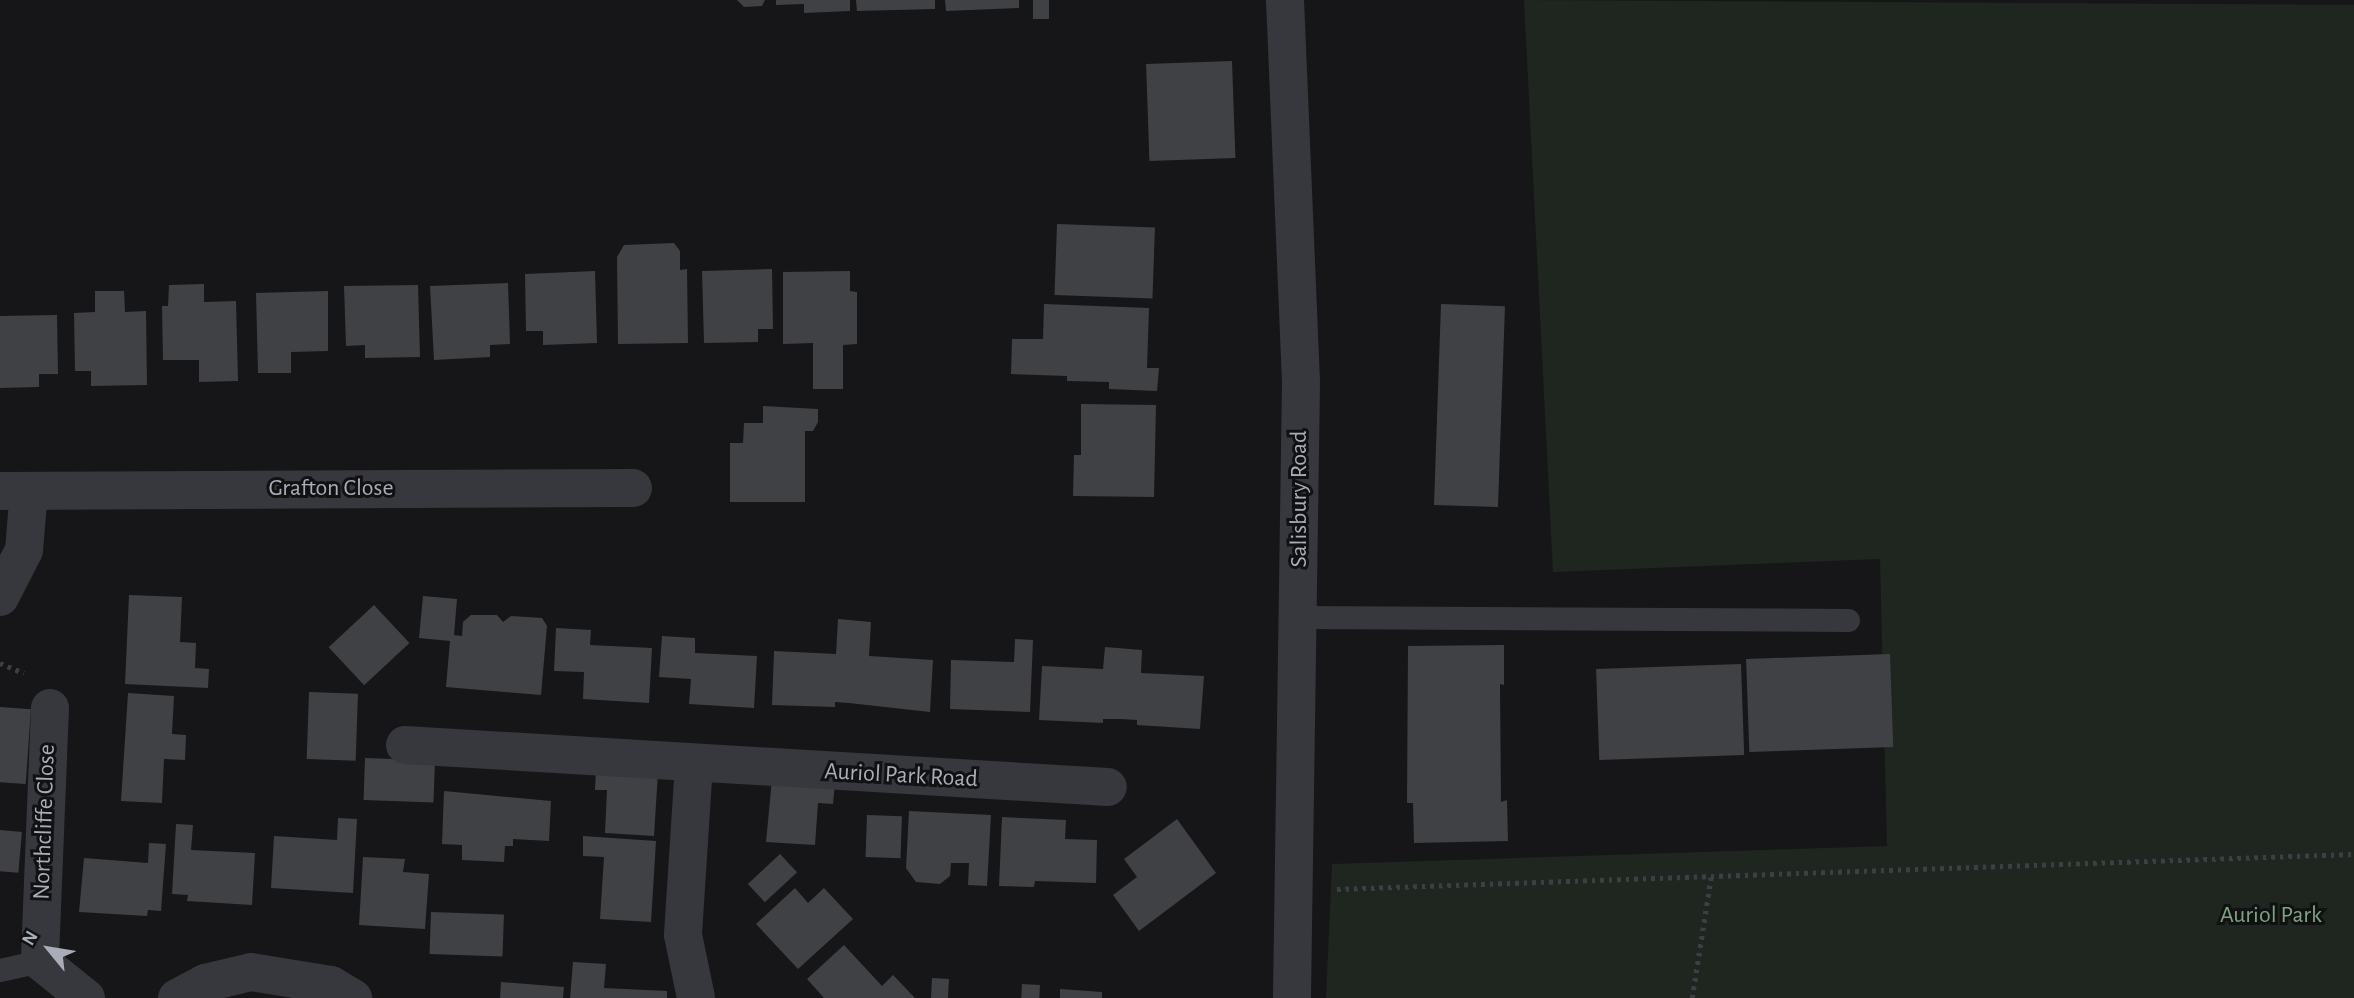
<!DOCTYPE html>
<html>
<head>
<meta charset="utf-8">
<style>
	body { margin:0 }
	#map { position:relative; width:2354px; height:998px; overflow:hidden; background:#161618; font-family:"Alegreya Sans",sans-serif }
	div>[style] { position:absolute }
	.green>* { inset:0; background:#1e261f }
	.building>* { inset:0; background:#404145; transform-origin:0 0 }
	.path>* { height:4.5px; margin-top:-2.25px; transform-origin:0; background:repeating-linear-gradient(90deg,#3d3f44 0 3.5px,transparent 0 8.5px) }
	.service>* { height:23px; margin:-11.5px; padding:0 11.5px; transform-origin:11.5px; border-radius:11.5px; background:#37383d }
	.minor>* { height:38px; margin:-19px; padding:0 19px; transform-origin:19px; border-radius:19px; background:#37383d }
	.tertiary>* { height:38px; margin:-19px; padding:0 19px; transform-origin:19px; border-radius:19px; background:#37383d }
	span { translate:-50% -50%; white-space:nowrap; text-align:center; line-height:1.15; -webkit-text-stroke:6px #111113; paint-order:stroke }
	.street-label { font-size:24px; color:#a8adb8 }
	.park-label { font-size:24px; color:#7fa381 }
	.north { position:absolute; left:14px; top:914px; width:70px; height:70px; -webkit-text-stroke:5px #111113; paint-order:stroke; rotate:300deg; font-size:19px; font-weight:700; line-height:28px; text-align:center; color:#a8adb8 }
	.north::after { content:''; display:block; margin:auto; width:24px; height:32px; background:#a8adb8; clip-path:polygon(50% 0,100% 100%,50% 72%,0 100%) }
</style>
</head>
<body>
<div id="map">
	<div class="green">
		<div style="clip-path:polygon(1524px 0,2354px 5px,2354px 998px,1326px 998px,1332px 864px,1887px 846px,1880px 559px,1553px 572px)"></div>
	</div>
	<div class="building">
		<div style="clip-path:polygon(737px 0,765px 0,762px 6px,744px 7px)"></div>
		<div style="clip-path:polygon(776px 0,850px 0,850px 11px,804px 13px,804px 4px,776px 5px)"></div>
		<div style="clip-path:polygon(856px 0,935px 0,935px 9px,857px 11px)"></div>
		<div style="clip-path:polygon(945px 0,1019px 0,1019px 8px,946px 11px)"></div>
		<div style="left:1033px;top:0;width:16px;height:19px"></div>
		<div style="left:1232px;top:61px;width:97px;height:86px;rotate:88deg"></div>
		<div style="left:1057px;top:224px;width:98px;height:71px;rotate:2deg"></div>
		<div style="clip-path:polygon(674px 243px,680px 251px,680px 270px,687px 269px,688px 343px,618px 344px,617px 257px,624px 245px)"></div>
		<div style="clip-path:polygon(772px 269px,773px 329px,758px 329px,758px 342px,704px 343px,702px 271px)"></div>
		<div style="clip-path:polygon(595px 271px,597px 343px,543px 345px,543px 331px,526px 331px,525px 274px)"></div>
		<div style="clip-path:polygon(850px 271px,850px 291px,857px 292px,857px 344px,843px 345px,843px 389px,813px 389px,813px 343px,783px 344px,783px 272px)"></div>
		<div style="clip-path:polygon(508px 283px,510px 344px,490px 345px,490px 357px,434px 360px,430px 286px)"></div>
		<div style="clip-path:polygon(204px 284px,204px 302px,236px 301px,238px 381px,199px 382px,199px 360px,163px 360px,162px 306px,168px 306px,169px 285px)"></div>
		<div style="clip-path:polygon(418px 285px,420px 357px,365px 358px,365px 345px,346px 346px,344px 286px)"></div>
		<div style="clip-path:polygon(95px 291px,124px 291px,125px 312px,146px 311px,147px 385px,91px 386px,91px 371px,75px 371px,74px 313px,95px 312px)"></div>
		<div style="clip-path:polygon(328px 291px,328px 351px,291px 352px,291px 373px,258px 373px,256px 293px)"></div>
		<div style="clip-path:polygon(1044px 304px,1149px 308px,1147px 368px,1159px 368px,1157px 391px,1109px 389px,1109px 382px,1067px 381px,1067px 376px,1011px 374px,1012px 339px,1043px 339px)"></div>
		<div style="left:1441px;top:304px;width:64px;height:201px;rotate:2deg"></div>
		<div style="clip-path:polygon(57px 315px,58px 374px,39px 374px,39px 387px,0 388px,0 316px)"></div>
		<div style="clip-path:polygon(1081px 404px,1156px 405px,1154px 497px,1073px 496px,1074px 455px,1081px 455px)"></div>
		<div style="clip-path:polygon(763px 406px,818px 409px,818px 422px,813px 431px,805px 431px,805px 502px,730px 502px,730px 443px,743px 443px,744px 423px,763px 423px)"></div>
		<div style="clip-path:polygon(129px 595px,182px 597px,180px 642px,196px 643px,195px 668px,209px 669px,208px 688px,125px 684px)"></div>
		<div style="clip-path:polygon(423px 596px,457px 599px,454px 635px,462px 636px,463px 622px,471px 615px,497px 615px,503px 622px,511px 616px,542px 618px,547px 626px,541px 695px,446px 687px,450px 641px,419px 638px)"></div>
		<div style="left:374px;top:605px;width:52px;height:62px;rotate:47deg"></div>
		<div style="clip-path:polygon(838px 619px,871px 622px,869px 656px,933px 660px,930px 712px,849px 703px,835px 702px,835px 707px,772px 705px,774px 651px,836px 654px)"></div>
		<div style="clip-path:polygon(556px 628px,591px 630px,590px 645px,652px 648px,649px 703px,583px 699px,584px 672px,554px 671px)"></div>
		<div style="clip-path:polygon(662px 636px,695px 638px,695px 653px,757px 656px,754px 708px,689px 704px,691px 679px,659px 677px)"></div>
		<div style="clip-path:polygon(1015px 639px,1033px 640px,1030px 712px,950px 709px,951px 660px,1014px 662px)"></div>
		<div style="clip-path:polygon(1504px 645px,1504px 685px,1500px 684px,1501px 802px,1507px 800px,1508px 841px,1414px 843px,1413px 803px,1407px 803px,1408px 646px)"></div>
		<div style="clip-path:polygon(1105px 647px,1142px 650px,1141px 673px,1204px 676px,1200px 729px,1137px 725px,1137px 720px,1121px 719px,1103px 719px,1103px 723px,1039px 720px,1042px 666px,1103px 669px)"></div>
		<div style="left:1890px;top:654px;width:93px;height:144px;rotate:88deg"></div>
		<div style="left:1741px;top:664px;width:91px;height:145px;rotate:88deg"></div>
		<div style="left:309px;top:692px;width:49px;height:67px;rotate:2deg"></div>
		<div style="clip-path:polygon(128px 693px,174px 696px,172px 734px,186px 735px,185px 760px,164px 759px,162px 803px,121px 801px)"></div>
		<div style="left:0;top:707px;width:31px;height:75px;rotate:4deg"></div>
		<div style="left:365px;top:758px;width:70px;height:42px;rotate:2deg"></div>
		<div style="clip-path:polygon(596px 768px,658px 772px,654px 836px,605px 833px,607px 790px,595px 790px)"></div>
		<div style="clip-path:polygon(772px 779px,835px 783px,833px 804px,818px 803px,815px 845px,766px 842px)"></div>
		<div style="clip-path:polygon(444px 791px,551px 801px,549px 841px,513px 839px,513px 846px,505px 846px,504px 862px,462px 860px,462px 845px,442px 844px)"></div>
		<div style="clip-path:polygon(909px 811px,991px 815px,987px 886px,968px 885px,969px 863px,951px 863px,950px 876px,940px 884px,916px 882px,906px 868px)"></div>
		<div style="left:867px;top:815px;width:35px;height:42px;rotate:2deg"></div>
		<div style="clip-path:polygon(1002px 817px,1066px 820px,1065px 839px,1097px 840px,1096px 883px,1035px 881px,1034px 887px,999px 886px)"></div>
		<div style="clip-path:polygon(338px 818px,357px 819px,353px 893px,271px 888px,274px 836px,337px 840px)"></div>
		<div style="clip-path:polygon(1177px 819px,1216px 873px,1139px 931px,1113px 895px,1137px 877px,1124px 859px)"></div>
		<div style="clip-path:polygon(176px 824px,193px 825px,191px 850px,255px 853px,252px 905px,187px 901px,188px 895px,172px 894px)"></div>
		<div style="left:0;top:830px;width:22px;height:41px;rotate:5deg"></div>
		<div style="clip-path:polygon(583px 836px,656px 841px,651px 922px,600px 919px,604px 857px,583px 856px)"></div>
		<div style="clip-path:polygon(149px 843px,166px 844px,161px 911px,148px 910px,147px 916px,79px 912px,84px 858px,148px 863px)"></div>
		<div style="left:780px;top:854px;width:25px;height:44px;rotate:47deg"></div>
		<div style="clip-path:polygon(363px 857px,405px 859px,403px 872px,429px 874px,425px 929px,359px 925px)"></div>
		<div style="clip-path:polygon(795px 888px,808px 903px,824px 888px,853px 919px,798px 969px,756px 924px)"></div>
		<div style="left:431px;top:912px;width:73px;height:42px;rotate:2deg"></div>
		<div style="clip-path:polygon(844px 945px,882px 986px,893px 975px,915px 998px,824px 998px,807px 979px)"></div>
		<div style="clip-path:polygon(573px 962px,606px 964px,604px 988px,667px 991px,667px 998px,570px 998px)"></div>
		<div style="left:932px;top:978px;width:17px;height:20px;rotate:3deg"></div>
		<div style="clip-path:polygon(501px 982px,564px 987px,563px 998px,500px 998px)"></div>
		<div style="left:1022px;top:984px;width:18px;height:14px;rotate:3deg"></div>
		<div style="clip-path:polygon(1060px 989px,1102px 992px,1102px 998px,1060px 998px)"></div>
	</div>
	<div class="path">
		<div style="left:0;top:663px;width:26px;rotate:23deg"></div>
		<div style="left:1337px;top:889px;width:1018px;rotate:-1.97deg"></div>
		<div style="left:1692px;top:998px;width:122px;rotate:-81.1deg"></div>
	</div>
	<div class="service">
		<div style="left:1300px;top:617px;width:548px;rotate:0.31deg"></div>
		<div style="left:0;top:970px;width:41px;rotate:-12.7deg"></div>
	</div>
	<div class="minor">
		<div style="left:0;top:491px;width:633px;rotate:-0.27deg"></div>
		<div style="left:0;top:597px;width:53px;rotate:-62.9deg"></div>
		<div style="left:24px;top:550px;width:59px;rotate:-85.2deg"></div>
		<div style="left:50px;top:708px;width:253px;rotate:92.3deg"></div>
		<div style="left:40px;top:961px;width:59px;rotate:38.8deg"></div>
		<div style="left:405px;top:745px;width:704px;rotate:3.42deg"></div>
		<div style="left:694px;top:764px;width:171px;rotate:93.7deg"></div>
		<div style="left:683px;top:935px;width:64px;rotate:78.3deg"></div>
		<div style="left:177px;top:998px;width:32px;rotate:-28deg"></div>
		<div style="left:205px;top:983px;width:47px;rotate:-13.4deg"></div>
		<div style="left:251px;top:972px;width:81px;rotate:9.2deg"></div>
		<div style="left:331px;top:985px;width:26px;rotate:31deg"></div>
	</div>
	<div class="tertiary">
		<div style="left:1285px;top:0;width:382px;rotate:87.6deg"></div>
		<div style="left:1301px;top:382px;width:616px;rotate:90.84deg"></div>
	</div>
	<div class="street-label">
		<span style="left:331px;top:489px">Grafton Close</span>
		<span style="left:1300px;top:499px;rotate:-90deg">Salisbury Road</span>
		<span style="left:901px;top:776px;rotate:3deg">Auriol Park Road</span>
		<span style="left:45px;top:822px;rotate:-88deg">Northcliffe Close</span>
	</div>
	<div class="park-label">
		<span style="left:2271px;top:916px">Auriol Park</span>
	</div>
	<div class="north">N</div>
</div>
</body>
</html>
